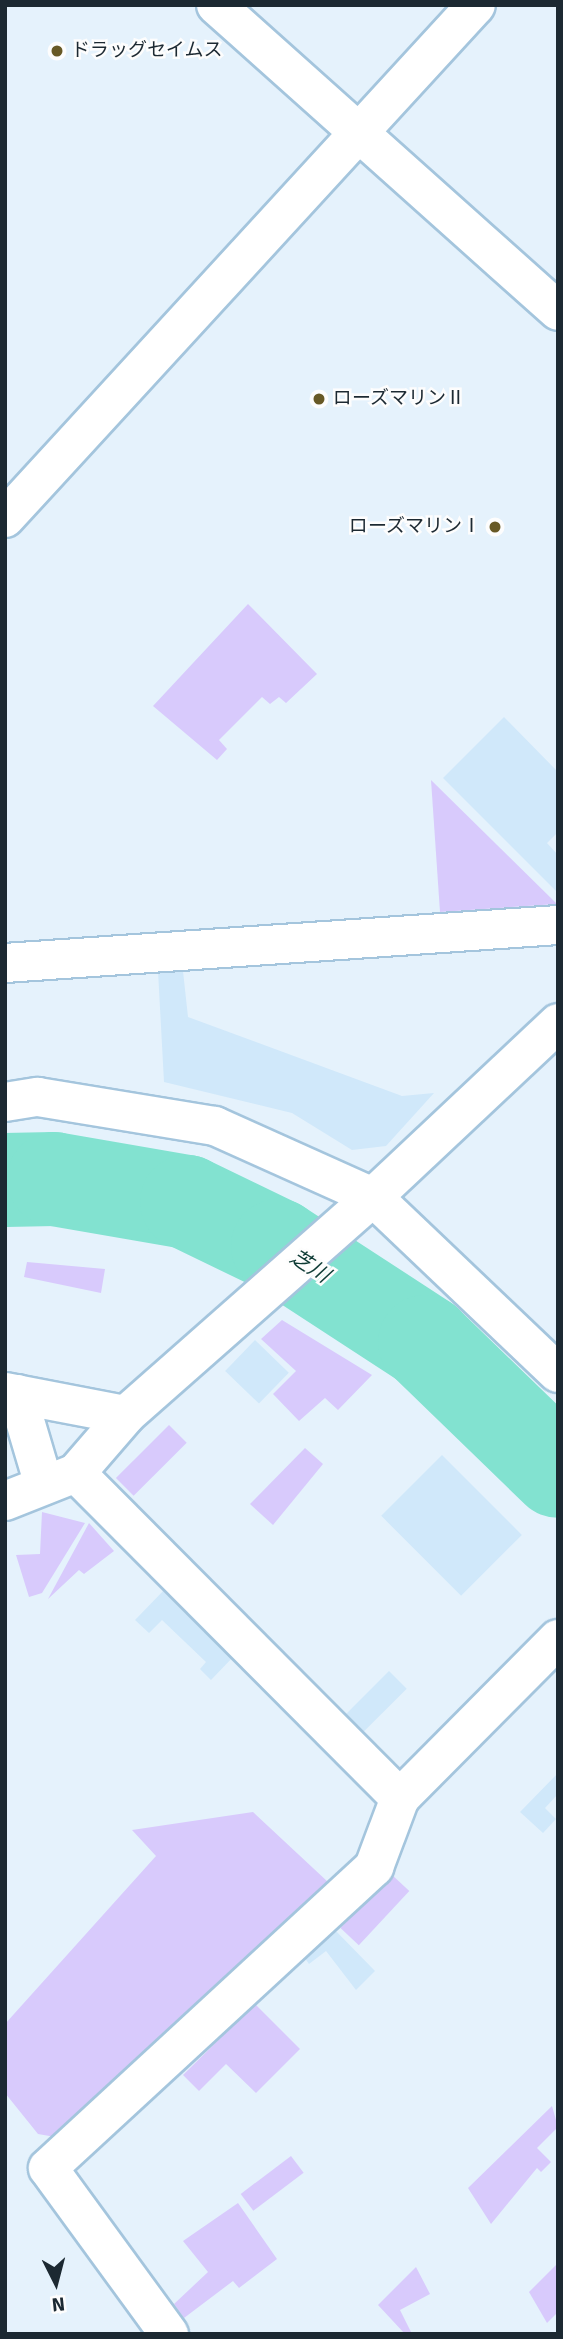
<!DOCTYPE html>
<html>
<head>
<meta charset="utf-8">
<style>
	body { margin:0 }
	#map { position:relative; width:563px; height:2339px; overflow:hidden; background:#e5f2fc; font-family:Signika,"Noto Sans JP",sans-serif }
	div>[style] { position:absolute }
	.built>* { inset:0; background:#d0e8fa; transform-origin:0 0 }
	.green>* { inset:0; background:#d8cafc; transform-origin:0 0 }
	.river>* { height:94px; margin:-47px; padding:0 47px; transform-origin:47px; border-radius:47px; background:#82e2d0 }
	.roads { filter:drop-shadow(2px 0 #a4c5dd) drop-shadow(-2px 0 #a4c5dd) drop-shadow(0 2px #a4c5dd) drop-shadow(0 -2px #a4c5dd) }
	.street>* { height:38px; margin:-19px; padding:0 19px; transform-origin:19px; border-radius:19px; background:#fff }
	.secondary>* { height:38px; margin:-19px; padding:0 19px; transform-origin:19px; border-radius:19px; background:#fff }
	.dots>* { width:19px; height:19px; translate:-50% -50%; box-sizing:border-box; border:4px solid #fdfdfd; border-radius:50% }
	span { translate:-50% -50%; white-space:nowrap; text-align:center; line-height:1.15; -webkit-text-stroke:5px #fdfdfd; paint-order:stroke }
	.poi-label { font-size:19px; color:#1c2932 }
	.left { translate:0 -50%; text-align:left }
	.right { translate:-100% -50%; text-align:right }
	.water-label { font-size:21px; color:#0e3b35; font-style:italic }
	.frame { position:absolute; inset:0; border:7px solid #1c2932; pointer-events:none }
	.north { position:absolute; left:21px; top:2248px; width:70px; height:70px; -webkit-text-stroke:5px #fdfdfd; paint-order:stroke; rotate:174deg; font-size:19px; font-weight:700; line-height:28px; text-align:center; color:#1c2932 }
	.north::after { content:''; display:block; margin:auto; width:24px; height:32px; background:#1c2932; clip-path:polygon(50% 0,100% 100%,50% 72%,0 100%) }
</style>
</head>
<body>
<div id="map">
	<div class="built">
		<div style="clip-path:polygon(504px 717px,558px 772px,558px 832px,547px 843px,558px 855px,558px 893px,443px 778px)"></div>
		<div style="clip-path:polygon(158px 971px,183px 971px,188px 1017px,402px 1096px,434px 1093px,386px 1146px,352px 1150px,292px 1113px,164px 1082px)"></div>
		<div style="left:255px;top:1340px;width:47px;height:43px;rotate:44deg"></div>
		<div style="left:442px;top:1455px;width:113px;height:86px;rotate:45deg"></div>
		<div style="clip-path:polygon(166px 1588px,235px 1655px,211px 1680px,200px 1669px,206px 1662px,162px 1620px,149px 1633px,135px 1620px)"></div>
		<div style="left:389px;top:1671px;width:25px;height:61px;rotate:45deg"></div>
		<div style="clip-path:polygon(558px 1773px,558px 1794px,545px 1808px,556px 1819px,543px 1833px,520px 1812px)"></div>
		<div style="clip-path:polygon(333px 1928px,375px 1971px,356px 1990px,326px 1951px,309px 1964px,304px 1957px)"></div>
	</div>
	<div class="green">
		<div style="clip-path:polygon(248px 604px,317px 674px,286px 703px,279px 697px,270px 704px,262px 697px,219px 740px,227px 749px,217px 760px,153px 706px)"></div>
		<div style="clip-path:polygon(431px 780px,557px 904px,440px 912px)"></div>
		<div style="clip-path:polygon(27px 1262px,105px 1269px,101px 1293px,24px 1277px)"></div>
		<div style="clip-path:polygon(282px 1320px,372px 1375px,338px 1410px,325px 1398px,299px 1421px,273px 1394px,296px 1371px,261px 1339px)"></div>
		<div style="left:169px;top:1425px;width:25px;height:75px;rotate:45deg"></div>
		<div style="clip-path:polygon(305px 1448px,323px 1464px,273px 1525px,250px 1504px)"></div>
		<div style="clip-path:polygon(42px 1512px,85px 1523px,42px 1593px,29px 1597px,16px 1555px,40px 1554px)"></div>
		<div style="clip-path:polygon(89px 1523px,114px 1551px,84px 1574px,79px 1570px,48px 1599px)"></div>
		<div style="clip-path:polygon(253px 1812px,328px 1882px,61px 2138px,38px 2134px,5px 2093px,5px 2024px,156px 1856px,132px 1830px)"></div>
		<div style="left:391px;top:1874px;width:25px;height:74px;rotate:43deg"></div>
		<div style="clip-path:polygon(255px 2004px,300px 2049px,256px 2093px,226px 2064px,199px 2091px,183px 2075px)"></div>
		<div style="clip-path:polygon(552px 2106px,558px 2127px,537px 2148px,551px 2162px,541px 2172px,537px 2168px,491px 2224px,468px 2188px)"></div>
		<div style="left:291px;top:2156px;width:21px;height:63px;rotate:53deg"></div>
		<div style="clip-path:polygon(238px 2203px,277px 2259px,239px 2288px,233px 2281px,184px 2318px,174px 2304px,208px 2272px,183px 2241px)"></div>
		<div style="clip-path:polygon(558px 2263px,558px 2312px,547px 2323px,529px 2292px)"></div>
		<div style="clip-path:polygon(416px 2267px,430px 2294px,400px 2310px,412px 2334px,405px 2334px,378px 2305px)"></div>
	</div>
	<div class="river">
		<div style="left:5px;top:1180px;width:49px;rotate:-1.2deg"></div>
		<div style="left:54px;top:1179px;width:135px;rotate:9.8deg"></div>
		<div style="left:187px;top:1202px;width:101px;rotate:25.8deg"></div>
		<div style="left:278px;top:1246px;width:176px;rotate:33.1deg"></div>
		<div style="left:425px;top:1342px;width:185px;rotate:44.1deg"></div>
	</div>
	<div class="roads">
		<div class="street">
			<div style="left:216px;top:5px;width:459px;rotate:41.8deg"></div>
			<div style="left:5px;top:963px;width:554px;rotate:-3.93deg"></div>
			<div style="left:5px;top:1102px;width:33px;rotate:-9deg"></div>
			<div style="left:38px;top:1097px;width:179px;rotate:9.3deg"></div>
			<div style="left:215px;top:1126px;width:173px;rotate:24.2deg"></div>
			<div style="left:373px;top:1197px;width:255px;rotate:43.6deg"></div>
			<div style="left:5px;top:1392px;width:123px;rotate:10.8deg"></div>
			<div style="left:17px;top:1394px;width:95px;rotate:73.5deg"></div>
			<div style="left:76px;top:1473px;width:459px;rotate:45.1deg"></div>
			<div style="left:5px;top:1501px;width:76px;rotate:-21.5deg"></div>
			<div style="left:76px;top:1473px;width:77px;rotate:-49.2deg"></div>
			<div style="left:126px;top:1415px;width:329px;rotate:-41.4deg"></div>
			<div style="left:373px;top:1197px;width:254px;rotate:-43.2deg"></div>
			<div style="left:169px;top:2334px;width:205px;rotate:-126.1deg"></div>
			<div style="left:48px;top:2168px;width:444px;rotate:-42.7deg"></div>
			<div style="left:374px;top:1867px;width:74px;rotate:-69.4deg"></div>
			<div style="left:400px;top:1798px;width:224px;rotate:-45.2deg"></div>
		</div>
		<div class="secondary">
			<div style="left:5px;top:518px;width:696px;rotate:-47.44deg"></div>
		</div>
	</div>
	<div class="dots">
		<div style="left:57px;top:51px;background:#675926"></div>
		<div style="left:319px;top:399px;background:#675926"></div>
		<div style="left:495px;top:527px;background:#675926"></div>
	</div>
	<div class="poi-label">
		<span class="left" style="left:71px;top:51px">ドラッグセイムス</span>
		<span class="left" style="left:333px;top:399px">ローズマリンⅡ</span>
		<span class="right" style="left:481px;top:527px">ローズマリンⅠ</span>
	</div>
	<div class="water-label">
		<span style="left:310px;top:1266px;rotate:33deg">芝川</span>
	</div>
	<div class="frame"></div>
	<div class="north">N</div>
</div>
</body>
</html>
